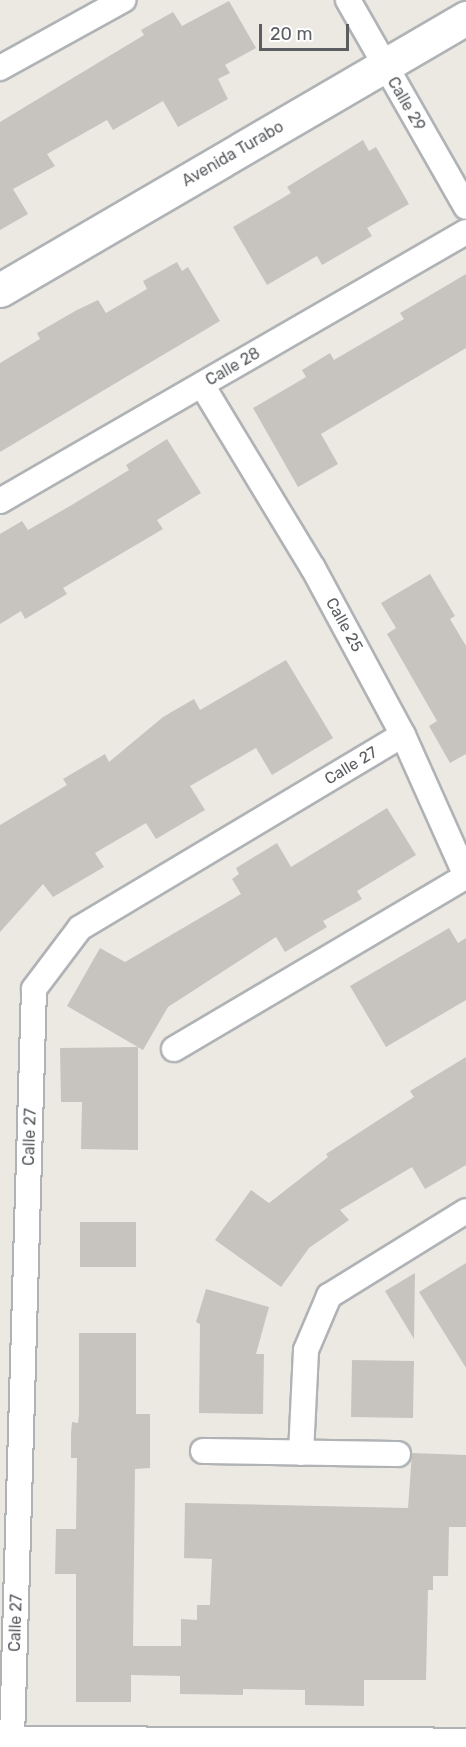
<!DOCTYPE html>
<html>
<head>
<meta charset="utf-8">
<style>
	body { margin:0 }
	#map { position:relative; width:466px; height:1747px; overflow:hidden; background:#ece9e2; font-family:Rubik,sans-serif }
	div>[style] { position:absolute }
	.building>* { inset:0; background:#c7c4bf; transform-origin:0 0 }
	.roads { filter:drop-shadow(2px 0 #b0b3b6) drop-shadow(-2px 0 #b0b3b6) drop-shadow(0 2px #b0b3b6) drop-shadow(0 -2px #b0b3b6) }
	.street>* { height:24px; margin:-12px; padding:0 12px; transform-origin:12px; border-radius:12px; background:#fff }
	.secondary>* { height:33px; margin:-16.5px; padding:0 16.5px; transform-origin:16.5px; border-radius:16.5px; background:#fff }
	span { translate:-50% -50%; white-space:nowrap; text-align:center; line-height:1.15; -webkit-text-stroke:6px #fff; paint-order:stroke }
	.street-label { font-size:16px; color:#5b5e61 }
	.scale { position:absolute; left:259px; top:24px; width:90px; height:27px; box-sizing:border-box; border:3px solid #5b5e61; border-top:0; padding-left:8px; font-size:18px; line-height:21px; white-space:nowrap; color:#5b5e61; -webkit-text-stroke:4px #fff; paint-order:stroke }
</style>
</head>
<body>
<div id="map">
	<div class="building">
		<div style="clip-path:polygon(229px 1px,256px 48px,225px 65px,230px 73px,218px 79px,228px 99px,178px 127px,163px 101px,113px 130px,107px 120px,47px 154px,55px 166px,13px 189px,28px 214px,0 230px,0 122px,144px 35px,141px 30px,173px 12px,182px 26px)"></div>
		<div style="clip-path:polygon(363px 140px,369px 151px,376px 147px,409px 204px,367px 228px,372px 236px,322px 265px,317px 256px,267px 285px,233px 227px,291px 193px,287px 187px)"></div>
		<div style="clip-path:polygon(177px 262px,182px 271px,188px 267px,220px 321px,0 452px,0 363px,40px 339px,37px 333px,77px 310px,98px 300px,106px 313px,147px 289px,143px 281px)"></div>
		<div style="clip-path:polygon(466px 274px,466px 348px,321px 434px,338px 464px,298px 487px,253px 408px,306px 377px,302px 370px,330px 353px,334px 360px,404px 319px,400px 313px)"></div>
		<div style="clip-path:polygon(167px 439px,201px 493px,157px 520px,163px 529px,63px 588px,67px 594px,25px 619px,21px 611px,0 624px,0 534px,22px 521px,28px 530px,70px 506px,129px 470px,126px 465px)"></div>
		<div style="clip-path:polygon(430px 574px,455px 616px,450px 619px,466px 646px,466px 754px,450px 763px,429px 726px,437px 721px,387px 634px,396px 628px,381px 603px)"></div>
		<div style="clip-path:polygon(286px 660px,333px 738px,272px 775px,256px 748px,190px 786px,205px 810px,156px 839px,146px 823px,95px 853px,104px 867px,53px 897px,43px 884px,0 932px,0 825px,67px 785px,63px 779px,105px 754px,109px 762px,163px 717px,194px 699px,200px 710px)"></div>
		<div style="clip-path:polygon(387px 808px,416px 855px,357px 891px,362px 899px,323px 921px,327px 927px,285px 952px,276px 937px,168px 1007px,143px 1050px,67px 1006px,100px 948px,125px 962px,241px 894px,232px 879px,239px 874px,236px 868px,277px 843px,291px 867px)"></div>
		<div style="clip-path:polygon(449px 928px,458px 943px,466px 938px,466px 1000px,386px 1047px,350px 986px)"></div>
		<div style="clip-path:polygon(138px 1047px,138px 1150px,81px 1149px,82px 1102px,61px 1102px,60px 1048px)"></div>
		<div style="clip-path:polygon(466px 1057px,466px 1165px,425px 1189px,412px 1167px,340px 1210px,349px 1220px,309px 1248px,281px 1287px,215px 1240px,251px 1190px,269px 1203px,328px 1157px,326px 1154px,414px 1097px,410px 1091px)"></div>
		<div style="left:80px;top:1222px;width:56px;height:45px"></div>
		<div style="clip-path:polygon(466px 1263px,466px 1368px,419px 1292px)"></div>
		<div style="clip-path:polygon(415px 1273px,414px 1339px,385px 1291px)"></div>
		<div style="clip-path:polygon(206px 1289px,269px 1307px,256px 1354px,264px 1354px,263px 1414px,199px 1413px,200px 1324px,196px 1322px)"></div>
		<div style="clip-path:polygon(79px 1333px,136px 1333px,136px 1414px,150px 1414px,150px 1468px,135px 1469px,133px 1646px,181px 1646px,181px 1619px,197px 1620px,197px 1605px,210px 1605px,212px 1559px,184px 1558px,185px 1503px,408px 1508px,412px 1453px,466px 1455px,466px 1527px,449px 1527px,448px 1576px,433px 1576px,433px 1590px,428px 1590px,426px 1680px,364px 1680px,364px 1706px,305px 1705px,305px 1690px,243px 1689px,243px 1695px,180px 1694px,180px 1676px,131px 1675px,131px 1702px,76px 1702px,76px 1574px,55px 1574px,56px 1529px,76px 1529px,77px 1458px,71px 1458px,71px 1434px,72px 1422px,78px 1423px,79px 1414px)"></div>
		<div style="left:352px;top:1360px;width:62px;height:57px;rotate:1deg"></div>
	</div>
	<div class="roads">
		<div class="street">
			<div style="left:348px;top:0;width:238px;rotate:60.3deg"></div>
			<div style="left:0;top:68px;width:141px;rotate:-28.9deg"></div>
			<div style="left:202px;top:385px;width:214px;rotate:58.8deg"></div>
			<div style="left:313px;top:568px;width:190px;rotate:61.7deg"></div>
			<div style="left:403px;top:735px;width:154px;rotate:65.9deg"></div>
			<div style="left:0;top:501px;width:538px;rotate:-30deg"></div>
			<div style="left:174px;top:1049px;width:339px;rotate:-30.6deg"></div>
			<div style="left:203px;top:1451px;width:195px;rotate:0.9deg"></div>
			<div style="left:301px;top:1453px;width:103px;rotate:-87.2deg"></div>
			<div style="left:306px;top:1350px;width:59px;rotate:-66.9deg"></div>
			<div style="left:329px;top:1296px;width:161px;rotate:-31.8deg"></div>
			<div style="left:12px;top:1738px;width:749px;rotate:-88.32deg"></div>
			<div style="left:34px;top:989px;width:76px;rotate:-53deg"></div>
			<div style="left:80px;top:928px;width:376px;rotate:-30.9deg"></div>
			<div style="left:0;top:1739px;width:466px;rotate:0.2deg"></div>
		</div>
		<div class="secondary">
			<div style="left:0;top:290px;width:540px;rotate:-30.27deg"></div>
		</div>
	</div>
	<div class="street-label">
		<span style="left:406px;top:104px;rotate:60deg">Calle 29</span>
		<span style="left:233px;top:154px;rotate:-30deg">Avenida Turabo</span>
		<span style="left:233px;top:367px;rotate:-30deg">Calle 28</span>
		<span style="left:344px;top:625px;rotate:61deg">Calle 25</span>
		<span style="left:351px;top:766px;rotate:-31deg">Calle 27</span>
		<span style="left:30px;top:1137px;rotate:-88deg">Calle 27</span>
		<span style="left:16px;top:1623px;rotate:-88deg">Calle 27</span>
	</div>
	<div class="scale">20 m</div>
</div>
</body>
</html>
